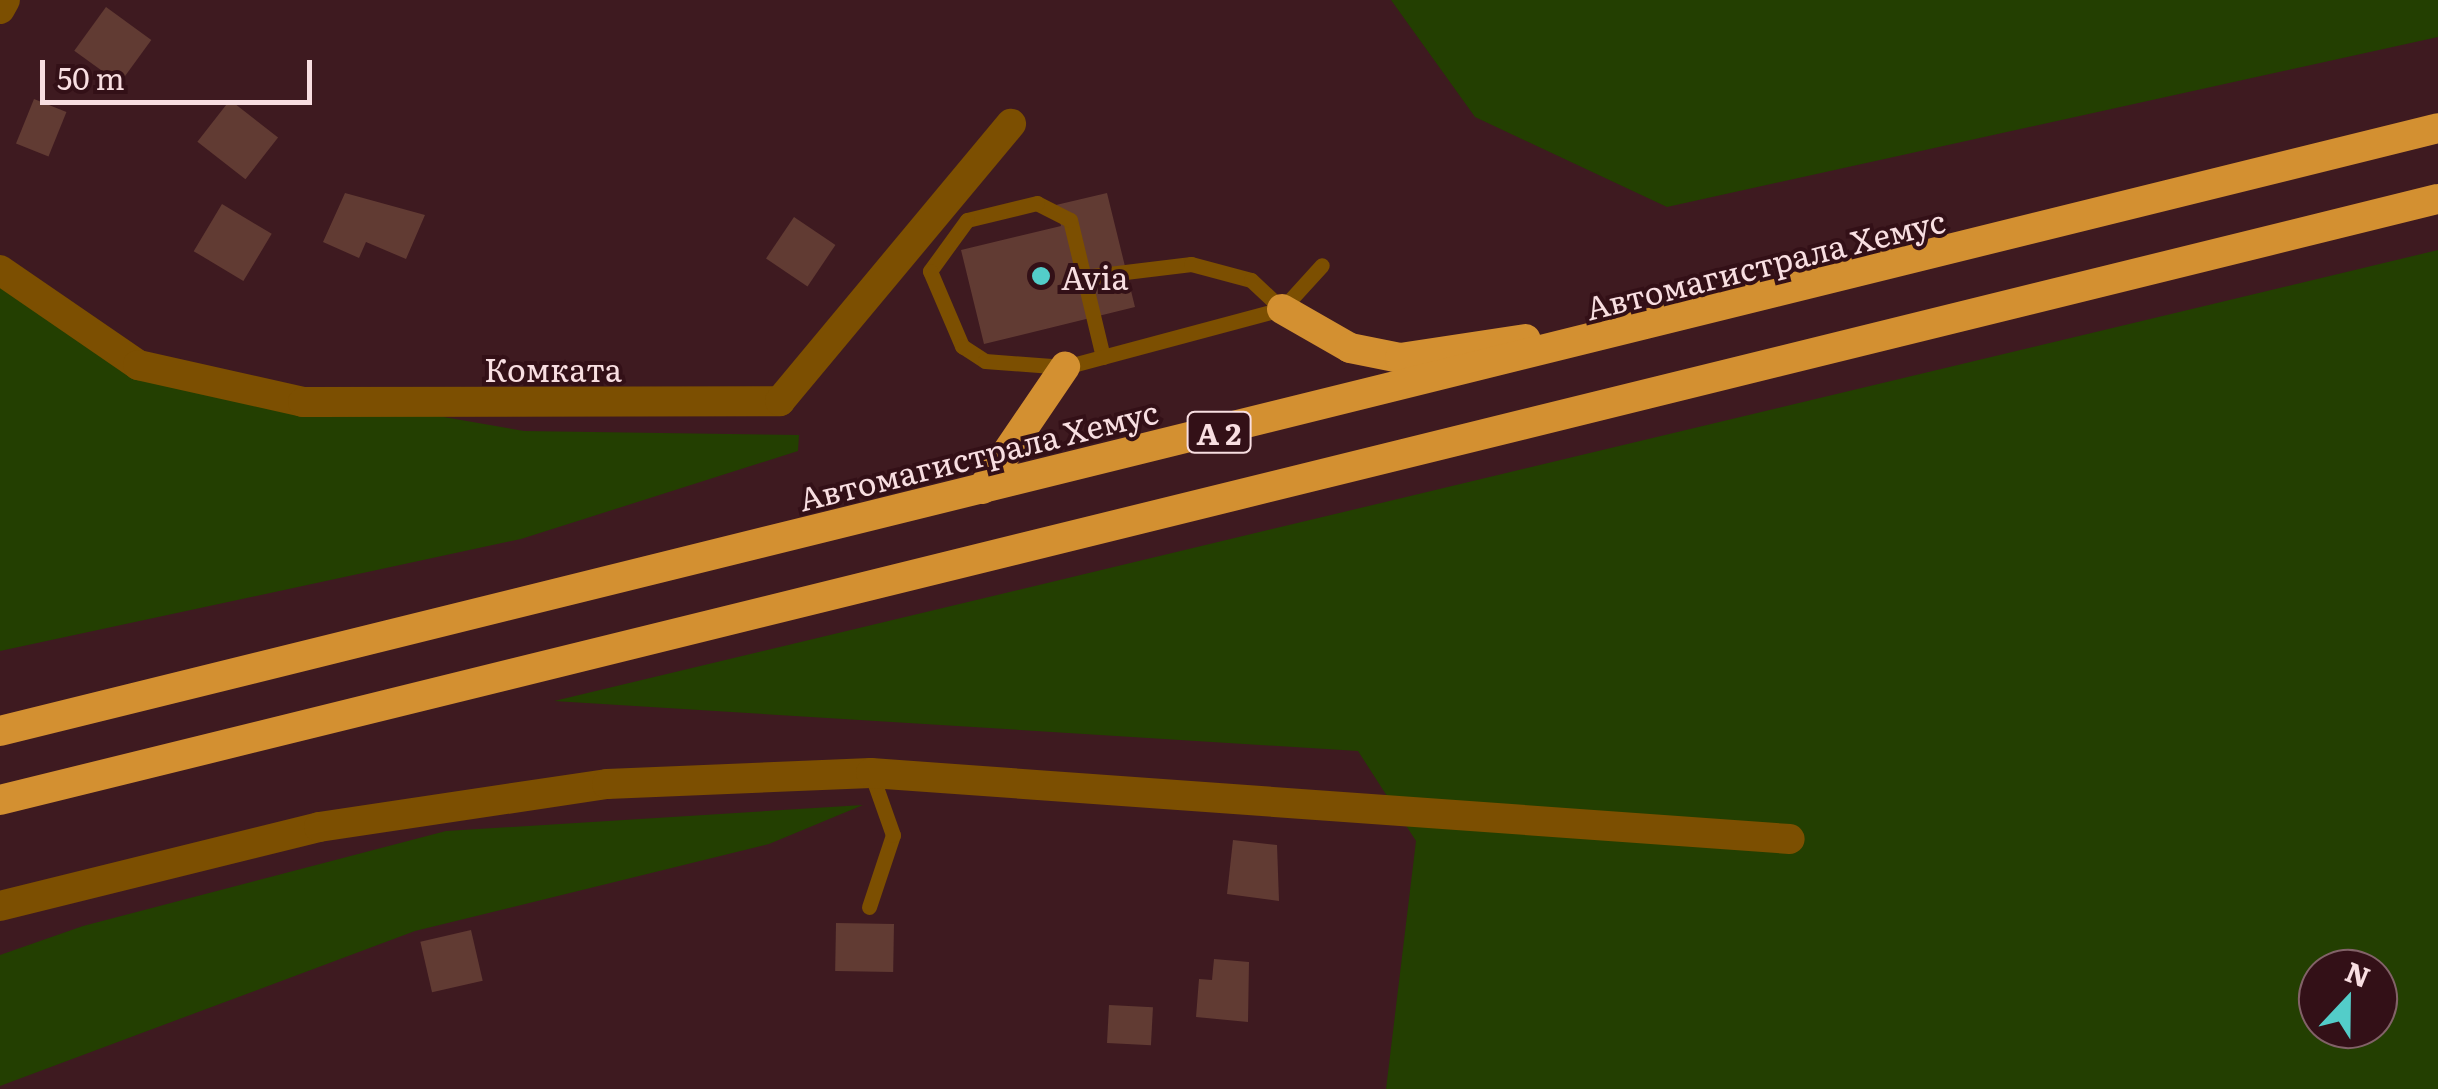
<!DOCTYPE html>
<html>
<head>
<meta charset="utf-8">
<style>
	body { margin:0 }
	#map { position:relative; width:2438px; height:1089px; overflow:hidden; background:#3e1a20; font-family:Literata,serif }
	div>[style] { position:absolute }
	.green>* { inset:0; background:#233f01 }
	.building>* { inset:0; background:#613b33; transform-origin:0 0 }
	.lane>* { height:15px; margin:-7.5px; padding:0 7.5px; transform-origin:7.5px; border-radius:7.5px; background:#7c4f01 }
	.street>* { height:30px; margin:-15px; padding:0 15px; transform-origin:15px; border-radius:15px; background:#7c4f01 }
	.highway>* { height:30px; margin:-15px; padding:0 15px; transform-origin:15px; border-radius:15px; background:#d39031 }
	.dots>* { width:28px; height:28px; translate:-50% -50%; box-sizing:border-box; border:5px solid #331017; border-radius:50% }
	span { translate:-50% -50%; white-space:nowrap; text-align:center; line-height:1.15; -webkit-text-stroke:8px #331017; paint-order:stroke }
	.shield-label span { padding:2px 8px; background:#331017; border:2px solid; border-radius:8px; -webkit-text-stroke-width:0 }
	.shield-label { font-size:30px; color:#f8dee1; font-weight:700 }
	.street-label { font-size:32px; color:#f8dee1 }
	.poi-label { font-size:32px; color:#f8dee1 }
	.left { translate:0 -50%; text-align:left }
	.north { position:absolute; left:2298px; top:949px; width:100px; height:100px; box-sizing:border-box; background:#331017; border:2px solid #826268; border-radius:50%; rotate:22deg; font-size:28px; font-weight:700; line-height:40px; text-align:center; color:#f8dee1 }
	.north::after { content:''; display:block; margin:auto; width:35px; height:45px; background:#53cdc9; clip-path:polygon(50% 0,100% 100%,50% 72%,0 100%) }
	.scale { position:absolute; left:40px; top:60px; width:272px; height:45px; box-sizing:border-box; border:5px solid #f8dee1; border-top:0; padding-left:12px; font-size:30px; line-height:35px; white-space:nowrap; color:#f8dee1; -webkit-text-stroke:8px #331017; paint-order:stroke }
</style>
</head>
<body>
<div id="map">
	<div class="green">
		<div style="clip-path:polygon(1391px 0,2438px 0,2438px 37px,1667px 207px,1475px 117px)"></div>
		<div style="clip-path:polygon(evenodd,2438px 250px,2438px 1089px,1386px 1089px,1416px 841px,1358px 751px,554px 701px,2438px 250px,2318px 969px,2378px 969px,2378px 1029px,2318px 1029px,2318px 969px)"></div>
		<div style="clip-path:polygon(0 277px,173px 370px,524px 431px,799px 435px,798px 451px,521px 539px,0 651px)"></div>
		<div style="clip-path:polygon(863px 805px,769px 844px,415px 931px,0 1086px,0 955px,83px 926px,446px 831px)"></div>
	</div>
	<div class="building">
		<div style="left:106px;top:7px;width:56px;height:54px;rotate:36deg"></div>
		<div style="left:34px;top:99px;width:35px;height:48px;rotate:22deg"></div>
		<div style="left:230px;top:100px;width:61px;height:53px;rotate:38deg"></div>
		<div style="clip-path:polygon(345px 193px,425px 215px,406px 259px,366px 242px,359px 258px,323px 242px)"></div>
		<div style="clip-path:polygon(1107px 193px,1135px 307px,984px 344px,961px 250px,1061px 226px,1056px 205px)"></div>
		<div style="left:222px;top:204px;width:58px;height:55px;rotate:31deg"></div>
		<div style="left:794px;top:217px;width:50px;height:50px;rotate:34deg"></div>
		<div style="clip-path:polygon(1233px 840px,1277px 845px,1279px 901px,1227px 894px)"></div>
		<div style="left:836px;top:923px;width:58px;height:48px;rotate:1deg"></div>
		<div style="left:471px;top:930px;width:52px;height:52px;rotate:77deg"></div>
		<div style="clip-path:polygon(1214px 959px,1249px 962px,1248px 1022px,1196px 1017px,1199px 979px,1212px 980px)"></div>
		<div style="left:1109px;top:1005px;width:44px;height:38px;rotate:3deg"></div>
	</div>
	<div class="lane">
		<div style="left:1084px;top:277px;width:108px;rotate:-6.9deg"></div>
		<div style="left:1191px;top:264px;width:62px;rotate:14.9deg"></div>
		<div style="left:1251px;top:280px;width:42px;rotate:43.1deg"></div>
		<div style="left:1103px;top:357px;width:141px;rotate:-103.5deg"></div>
		<div style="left:1070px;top:220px;width:37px;rotate:-153deg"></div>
		<div style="left:1037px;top:203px;width:72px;rotate:166.3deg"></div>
		<div style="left:967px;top:220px;width:63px;rotate:126deg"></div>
		<div style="left:930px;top:271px;width:82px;rotate:66.9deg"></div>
		<div style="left:962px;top:346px;width:27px;rotate:33deg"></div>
		<div style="left:985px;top:361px;width:80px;rotate:4.3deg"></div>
		<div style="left:1065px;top:367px;width:225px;rotate:-15deg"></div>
		<div style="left:1282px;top:309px;width:59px;rotate:-47.7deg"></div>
		<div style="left:869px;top:907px;width:76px;rotate:-71.6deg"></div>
		<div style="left:893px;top:835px;width:66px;rotate:-109.5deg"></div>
	</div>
	<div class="street">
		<div style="left:0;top:9px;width:10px;rotate:-61deg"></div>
		<div style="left:0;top:270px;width:168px;rotate:34.5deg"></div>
		<div style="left:138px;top:365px;width:169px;rotate:12.6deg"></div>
		<div style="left:303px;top:402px;width:477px;rotate:-0.1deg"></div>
		<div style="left:780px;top:401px;width:361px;rotate:-50.2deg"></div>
		<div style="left:0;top:906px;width:329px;rotate:-13.9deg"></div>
		<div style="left:319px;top:827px;width:291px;rotate:-8.5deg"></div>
		<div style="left:607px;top:784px;width:264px;rotate:-2.4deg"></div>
		<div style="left:871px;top:773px;width:921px;rotate:4.11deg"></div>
	</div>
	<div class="highway">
		<div style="left:1282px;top:309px;width:78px;rotate:29.8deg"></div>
		<div style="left:1350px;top:348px;width:51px;rotate:11.3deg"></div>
		<div style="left:1400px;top:358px;width:127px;rotate:-8.6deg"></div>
		<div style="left:982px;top:489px;width:148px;rotate:-55.8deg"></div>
		<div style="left:0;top:731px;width:2511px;rotate:-13.89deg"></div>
		<div style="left:0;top:800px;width:2511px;rotate:-13.85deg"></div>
	</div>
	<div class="dots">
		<div style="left:1041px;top:276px;background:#53cdc9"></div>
	</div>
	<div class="shield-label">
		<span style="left:1219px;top:432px">A 2</span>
	</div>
	<div class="street-label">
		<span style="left:1765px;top:263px;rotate:-14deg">Автомагистрала Хемус</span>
		<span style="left:553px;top:368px">Комката</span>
		<span style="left:978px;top:454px;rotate:-14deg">Автомагистрала Хемус</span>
	</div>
	<div class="poi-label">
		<span class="left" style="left:1061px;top:276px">Avia</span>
	</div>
	<div class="north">N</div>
	<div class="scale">50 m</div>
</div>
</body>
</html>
